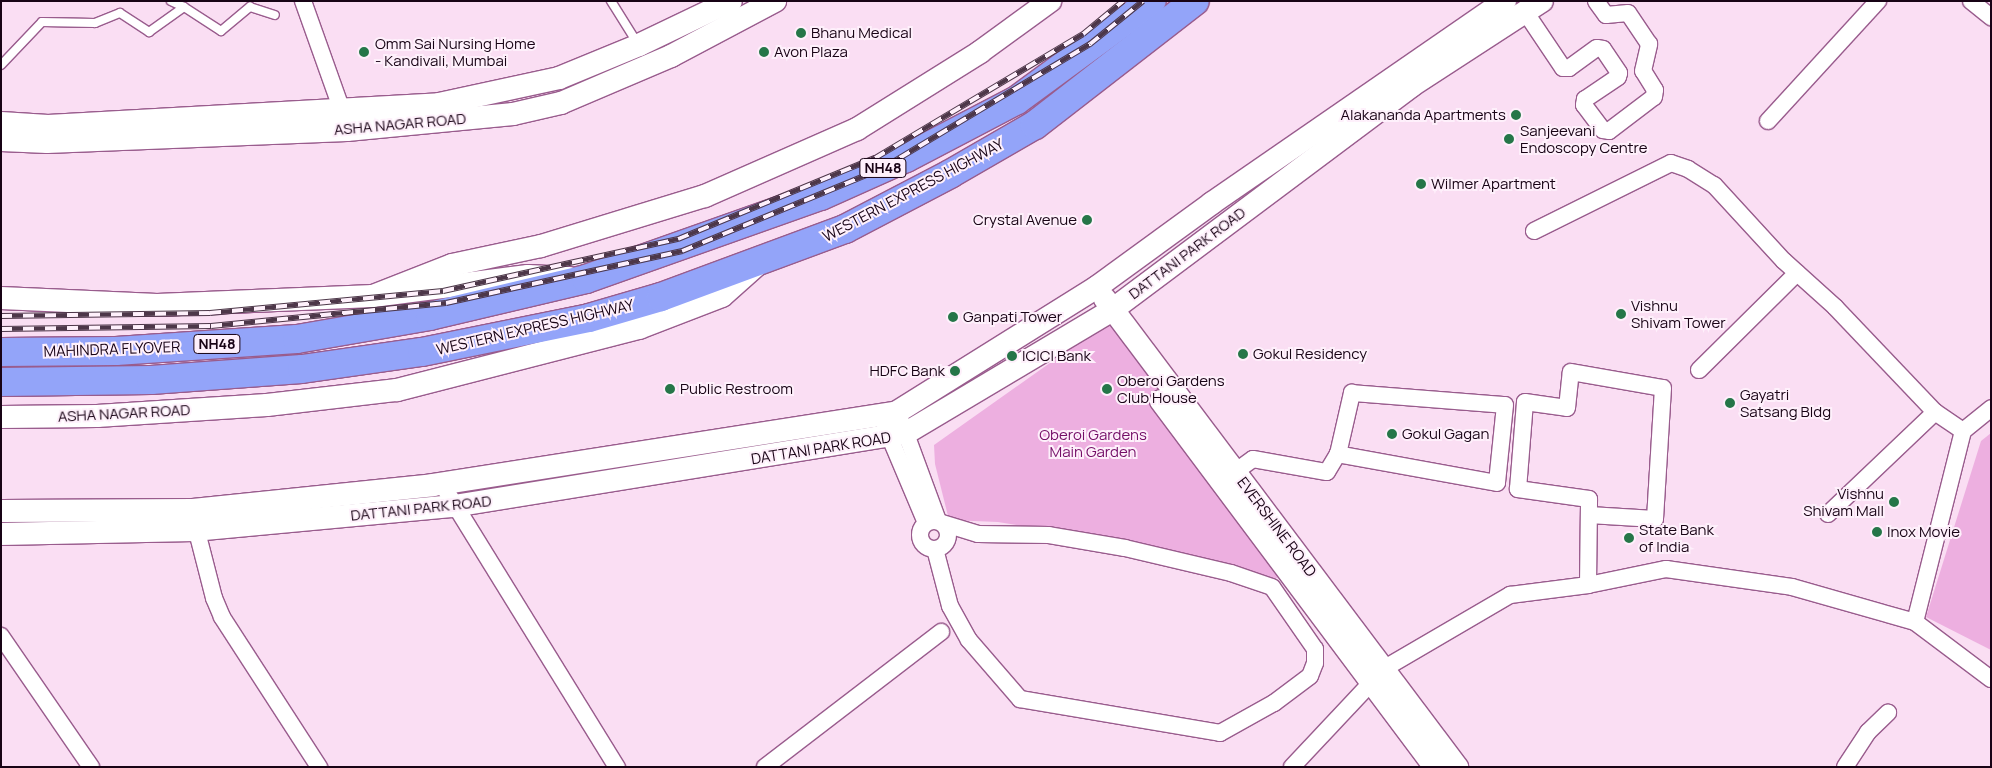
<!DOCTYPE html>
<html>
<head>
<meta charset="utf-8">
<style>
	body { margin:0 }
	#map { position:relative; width:1992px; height:768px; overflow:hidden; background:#fadef3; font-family:Manrope,sans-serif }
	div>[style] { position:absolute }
	.green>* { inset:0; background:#edafe0 }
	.roads { filter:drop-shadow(1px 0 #995c8d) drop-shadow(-1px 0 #995c8d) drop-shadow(0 1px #995c8d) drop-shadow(0 -1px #995c8d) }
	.lane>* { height:8px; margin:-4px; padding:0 4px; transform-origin:4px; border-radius:4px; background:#fff }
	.street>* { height:16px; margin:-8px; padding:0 8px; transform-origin:8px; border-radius:8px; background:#fff }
	.street>.ring { margin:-8px; padding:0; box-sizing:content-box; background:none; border:16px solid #fff; border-radius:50% }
	.secondary>* { height:22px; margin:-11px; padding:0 11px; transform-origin:11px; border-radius:11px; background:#fff }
	.highway>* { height:28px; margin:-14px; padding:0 14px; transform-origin:14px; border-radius:14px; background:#93a4f9 }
	.rail>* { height:5.5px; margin-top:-2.75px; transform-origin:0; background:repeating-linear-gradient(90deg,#fef0fb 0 11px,#4d3749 0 22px); box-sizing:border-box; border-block:1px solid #4d3749 }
	.dots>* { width:14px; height:14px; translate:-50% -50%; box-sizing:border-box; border:2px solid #fef0fb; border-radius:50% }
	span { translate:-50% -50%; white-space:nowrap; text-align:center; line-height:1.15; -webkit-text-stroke:4px #fef0fb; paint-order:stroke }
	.shield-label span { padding:1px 4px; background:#fef0fb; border:1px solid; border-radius:4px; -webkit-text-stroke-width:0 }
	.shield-label { font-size:14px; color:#180315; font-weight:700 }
	.poi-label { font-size:15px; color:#180315 }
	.left { translate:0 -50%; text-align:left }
	.right { translate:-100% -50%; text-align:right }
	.street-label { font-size:15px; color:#180315 }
	.park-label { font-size:15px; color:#740e67 }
	.frame { position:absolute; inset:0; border:2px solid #180315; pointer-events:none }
</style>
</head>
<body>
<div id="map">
	<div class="green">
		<div style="clip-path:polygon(1112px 319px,1302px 565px,1275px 579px,1133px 544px,998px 522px,949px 520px,935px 464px,934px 445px)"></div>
		<div style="clip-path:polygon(1991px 433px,1991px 650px,1926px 617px,1981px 441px)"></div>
	</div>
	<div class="roads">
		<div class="lane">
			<div style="left:171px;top:1px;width:14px;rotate:25deg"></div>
			<div style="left:611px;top:1px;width:51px;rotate:57.9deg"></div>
			<div style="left:1px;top:65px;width:59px;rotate:-46.4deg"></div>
			<div style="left:42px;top:22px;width:53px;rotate:1.1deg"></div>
			<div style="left:95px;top:23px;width:27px;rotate:-22deg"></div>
			<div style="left:120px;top:13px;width:35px;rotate:33deg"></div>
			<div style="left:149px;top:32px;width:43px;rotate:-35.5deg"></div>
			<div style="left:184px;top:7px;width:44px;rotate:33deg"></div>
			<div style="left:221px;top:31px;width:38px;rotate:-40deg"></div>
			<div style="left:250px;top:7px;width:26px;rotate:18deg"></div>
		</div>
		<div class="street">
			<div style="left:303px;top:1px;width:125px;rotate:70.4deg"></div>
			<div style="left:1971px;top:1px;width:26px;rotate:39deg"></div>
			<div style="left:1526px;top:13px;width:66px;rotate:56.1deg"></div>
			<div style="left:1563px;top:68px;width:6px"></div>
			<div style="left:1569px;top:68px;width:34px;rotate:-36deg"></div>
			<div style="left:1597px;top:48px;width:6px;rotate:9deg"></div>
			<div style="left:1603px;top:49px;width:29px;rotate:56deg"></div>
			<div style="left:1619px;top:73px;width:4px;rotate:104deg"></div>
			<div style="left:1618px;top:77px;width:40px;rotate:146deg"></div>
			<div style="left:1585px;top:99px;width:6px;rotate:99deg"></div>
			<div style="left:1584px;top:105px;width:31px;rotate:53deg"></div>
			<div style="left:1603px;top:130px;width:6px;rotate:9deg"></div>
			<div style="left:1609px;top:131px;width:56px;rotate:-37.1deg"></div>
			<div style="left:1654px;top:97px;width:7px;rotate:-82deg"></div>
			<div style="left:1655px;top:90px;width:22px;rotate:-122deg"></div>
			<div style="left:1643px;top:71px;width:28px;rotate:-77deg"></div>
			<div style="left:1649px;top:44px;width:37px;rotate:-124deg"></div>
			<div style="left:1628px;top:13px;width:22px;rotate:175deg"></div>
			<div style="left:1606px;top:15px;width:17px;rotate:-126deg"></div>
			<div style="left:1768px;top:121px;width:163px;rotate:-47.5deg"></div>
			<div style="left:1534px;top:231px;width:153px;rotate:-26.4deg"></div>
			<div style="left:1671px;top:163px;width:18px;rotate:19deg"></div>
			<div style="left:1688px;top:169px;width:31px;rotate:32deg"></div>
			<div style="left:1714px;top:185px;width:103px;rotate:47.4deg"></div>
			<div style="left:1784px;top:261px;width:69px;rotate:42deg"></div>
			<div style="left:1835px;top:307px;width:145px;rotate:46.4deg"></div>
			<div style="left:1935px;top:412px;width:34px;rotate:34deg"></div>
			<div style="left:1963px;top:431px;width:36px;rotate:-39deg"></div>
			<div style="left:1699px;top:370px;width:138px;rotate:-44.7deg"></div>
			<div style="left:1352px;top:393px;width:153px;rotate:4.5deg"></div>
			<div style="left:1505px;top:405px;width:78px;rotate:95.9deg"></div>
			<div style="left:1497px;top:483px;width:162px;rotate:-169.7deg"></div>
			<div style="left:1338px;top:454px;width:63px;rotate:-77.1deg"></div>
			<div style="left:902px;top:423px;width:104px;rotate:69.8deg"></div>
			<div style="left:885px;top:426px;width:105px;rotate:67.1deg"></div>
			<div style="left:1235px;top:472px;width:22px;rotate:-36deg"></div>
			<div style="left:1253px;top:459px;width:75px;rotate:10deg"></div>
			<div style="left:1327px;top:472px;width:21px;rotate:-59deg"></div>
			<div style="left:442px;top:484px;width:333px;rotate:58.3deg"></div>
			<div style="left:1828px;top:514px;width:148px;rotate:-43.6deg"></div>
			<div style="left:194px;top:520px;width:81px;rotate:75.6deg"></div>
			<div style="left:214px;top:598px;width:21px;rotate:67deg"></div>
			<div style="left:222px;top:617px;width:179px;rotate:57.1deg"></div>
			<div class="ring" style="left:920px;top:521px;width:12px;height:12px"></div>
			<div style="left:935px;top:549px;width:59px;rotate:75.3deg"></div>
			<div style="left:950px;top:606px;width:39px;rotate:61deg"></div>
			<div style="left:969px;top:640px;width:78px;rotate:49.2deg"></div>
			<div style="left:1020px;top:699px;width:203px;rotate:9.6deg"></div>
			<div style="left:1220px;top:733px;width:62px;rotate:-29.1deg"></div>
			<div style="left:1274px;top:703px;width:45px;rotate:-36.9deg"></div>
			<div style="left:1310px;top:676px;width:14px;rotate:-69deg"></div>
			<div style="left:1315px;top:663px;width:14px;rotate:-90deg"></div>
			<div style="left:1315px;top:649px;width:75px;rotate:-124.7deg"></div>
			<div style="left:1272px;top:587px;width:43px;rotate:-161.1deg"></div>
			<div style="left:1231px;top:573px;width:109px;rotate:-166.7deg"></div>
			<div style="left:1125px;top:548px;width:77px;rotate:-170.3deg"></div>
			<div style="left:1049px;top:535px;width:71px;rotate:-179.2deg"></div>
			<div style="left:978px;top:534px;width:37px;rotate:-163deg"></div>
			<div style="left:1588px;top:585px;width:86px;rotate:-89.3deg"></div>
			<div style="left:1589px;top:499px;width:72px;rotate:-172deg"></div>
			<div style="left:1518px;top:489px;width:87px;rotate:-85.4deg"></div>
			<div style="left:1525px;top:402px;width:42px;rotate:8.1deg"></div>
			<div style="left:1567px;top:408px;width:36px;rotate:-84deg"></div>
			<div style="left:1571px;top:372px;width:93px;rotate:9.9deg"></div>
			<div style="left:1663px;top:388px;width:131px;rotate:93.5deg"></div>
			<div style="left:1655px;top:519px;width:66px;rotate:-176.5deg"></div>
			<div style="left:1915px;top:622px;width:197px;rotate:-75.9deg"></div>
			<div style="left:1px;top:636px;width:159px;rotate:55.5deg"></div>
			<div style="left:765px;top:767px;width:222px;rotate:-37.5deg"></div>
			<div style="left:1292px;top:767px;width:136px;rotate:-46.8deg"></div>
			<div style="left:1385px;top:668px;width:145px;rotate:-30.3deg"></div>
			<div style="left:1510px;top:595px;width:79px;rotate:-7.3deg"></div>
			<div style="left:1588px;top:585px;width:80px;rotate:-11.6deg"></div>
			<div style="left:1666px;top:569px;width:127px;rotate:8.1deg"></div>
			<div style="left:1792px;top:587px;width:128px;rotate:15.9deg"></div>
			<div style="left:1915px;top:622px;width:95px;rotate:36.9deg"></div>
			<div style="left:1845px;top:767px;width:42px;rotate:-56.7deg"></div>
			<div style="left:1868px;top:732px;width:28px;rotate:-44deg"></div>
		</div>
		<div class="secondary">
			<div style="left:1px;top:123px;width:47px;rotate:3.7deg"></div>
			<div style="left:48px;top:126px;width:392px;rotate:-3.2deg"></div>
			<div style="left:439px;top:104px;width:123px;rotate:-12.2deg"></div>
			<div style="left:559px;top:78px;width:87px;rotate:-22.4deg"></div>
			<div style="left:639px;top:45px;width:102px;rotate:-25.6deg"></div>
			<div style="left:1px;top:140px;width:46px;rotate:2.5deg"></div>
			<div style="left:47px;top:142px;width:300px;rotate:-2.3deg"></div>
			<div style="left:347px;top:130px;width:167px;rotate:-5.5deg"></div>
			<div style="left:513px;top:114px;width:49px;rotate:-12.9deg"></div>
			<div style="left:561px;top:103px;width:120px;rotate:-23.1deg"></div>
			<div style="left:671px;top:56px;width:118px;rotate:-27.9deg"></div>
			<div style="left:373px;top:296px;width:85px;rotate:-21.4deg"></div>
			<div style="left:452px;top:265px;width:91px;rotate:-12.1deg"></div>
			<div style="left:541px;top:246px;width:171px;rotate:-17deg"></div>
			<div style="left:705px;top:196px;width:166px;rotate:-23.8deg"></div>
			<div style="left:857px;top:129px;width:145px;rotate:-32deg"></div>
			<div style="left:980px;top:52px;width:87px;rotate:-36.1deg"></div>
			<div style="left:1px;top:298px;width:156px;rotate:2.6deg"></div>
			<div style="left:157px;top:305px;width:216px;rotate:-2.4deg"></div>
			<div style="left:373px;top:296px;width:156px;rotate:-7.4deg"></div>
			<div style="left:528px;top:276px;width:41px;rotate:2.8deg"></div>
			<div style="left:1105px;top:299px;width:586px;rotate:53.05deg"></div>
			<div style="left:1161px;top:401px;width:457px;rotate:53.2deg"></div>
			<div style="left:1px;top:417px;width:96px;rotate:-0.6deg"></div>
			<div style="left:97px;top:416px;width:170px;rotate:-3.7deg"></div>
			<div style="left:267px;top:405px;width:131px;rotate:-6.6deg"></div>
			<div style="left:397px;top:390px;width:250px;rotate:-14.4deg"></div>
			<div style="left:639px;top:328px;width:89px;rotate:-21.1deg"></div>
			<div style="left:722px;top:296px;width:48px;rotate:-41.6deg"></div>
			<div style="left:1px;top:511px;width:192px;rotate:-0.3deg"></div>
			<div style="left:193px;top:510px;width:241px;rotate:-5.9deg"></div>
			<div style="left:433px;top:485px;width:470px;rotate:-8.9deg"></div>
			<div style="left:897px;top:412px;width:236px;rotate:-32deg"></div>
			<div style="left:1097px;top:287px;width:142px;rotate:-36.1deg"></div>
			<div style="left:1212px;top:203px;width:356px;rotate:-34.6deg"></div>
			<div style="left:1px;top:534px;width:193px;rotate:-1.2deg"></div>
			<div style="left:194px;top:530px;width:261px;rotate:-5.3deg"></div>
			<div style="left:454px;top:506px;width:458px;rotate:-9.2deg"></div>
			<div style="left:906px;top:433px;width:240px;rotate:-30.8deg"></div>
			<div style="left:1112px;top:310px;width:374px;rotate:-36.8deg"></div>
			<div style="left:1411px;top:86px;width:156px;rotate:-33deg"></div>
		</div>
		<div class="highway">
			<div style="left:1px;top:352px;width:115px;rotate:-0.5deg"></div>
			<div style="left:116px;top:351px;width:181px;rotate:-3.8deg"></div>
			<div style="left:297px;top:339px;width:135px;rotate:-9.8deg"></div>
			<div style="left:430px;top:316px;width:160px;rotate:-13.3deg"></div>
			<div style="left:586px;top:279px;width:249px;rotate:-19.5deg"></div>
			<div style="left:821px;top:196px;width:93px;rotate:-24.1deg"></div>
			<div style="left:906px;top:158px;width:125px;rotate:-27.6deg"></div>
			<div style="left:1017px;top:100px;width:167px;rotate:-36.3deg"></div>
			<div style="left:1px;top:382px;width:150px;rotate:-0.8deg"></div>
			<div style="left:151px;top:380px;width:151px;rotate:-4.2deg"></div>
			<div style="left:302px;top:369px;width:121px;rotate:-8.1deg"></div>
			<div style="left:422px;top:352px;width:170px;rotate:-11.5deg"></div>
			<div style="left:589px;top:318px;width:75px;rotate:-16.3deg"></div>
			<div style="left:661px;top:297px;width:196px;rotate:-20.3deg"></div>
			<div style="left:845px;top:229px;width:119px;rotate:-27.6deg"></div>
			<div style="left:950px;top:174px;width:98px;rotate:-30deg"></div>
			<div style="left:1035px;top:125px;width:202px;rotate:-37.8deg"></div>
		</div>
	</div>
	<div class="rail">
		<div style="left:1px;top:316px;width:209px;rotate:-0.8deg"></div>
		<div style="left:210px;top:313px;width:234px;rotate:-5.4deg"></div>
		<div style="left:443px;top:291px;width:241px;rotate:-12.5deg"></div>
		<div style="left:678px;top:239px;width:213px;rotate:-22.4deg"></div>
		<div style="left:875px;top:158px;width:242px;rotate:-30.8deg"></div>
		<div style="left:1083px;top:34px;width:52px;rotate:-39.5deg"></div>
		<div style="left:1px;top:329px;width:210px;rotate:-0.8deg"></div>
		<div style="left:211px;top:326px;width:236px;rotate:-5.6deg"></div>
		<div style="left:446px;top:303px;width:242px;rotate:-12.4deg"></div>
		<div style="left:682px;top:251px;width:215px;rotate:-22.4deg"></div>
		<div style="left:881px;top:169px;width:244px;rotate:-30.9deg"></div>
		<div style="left:1090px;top:44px;width:68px;rotate:-39.1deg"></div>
	</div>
	<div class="dots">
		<div style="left:801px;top:33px;background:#257648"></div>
		<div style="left:364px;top:52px;background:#257648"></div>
		<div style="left:764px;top:52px;background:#257648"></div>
		<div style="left:1516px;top:115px;background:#257648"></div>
		<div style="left:1509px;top:139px;background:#257648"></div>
		<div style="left:1421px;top:184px;background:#257648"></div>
		<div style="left:1087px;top:220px;background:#257648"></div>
		<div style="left:1621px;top:314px;background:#257648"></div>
		<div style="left:953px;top:317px;background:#257648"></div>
		<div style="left:1243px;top:354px;background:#257648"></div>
		<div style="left:1012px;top:356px;background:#257648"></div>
		<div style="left:955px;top:371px;background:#257648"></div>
		<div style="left:670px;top:389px;background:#257648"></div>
		<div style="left:1107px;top:389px;background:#257648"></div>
		<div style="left:1730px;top:403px;background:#257648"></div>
		<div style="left:1392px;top:434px;background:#257648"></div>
		<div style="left:1894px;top:502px;background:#257648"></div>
		<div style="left:1877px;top:532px;background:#257648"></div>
		<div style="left:1629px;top:538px;background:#257648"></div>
	</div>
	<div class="shield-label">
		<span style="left:883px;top:168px">NH48</span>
		<span style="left:217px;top:344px">NH48</span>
	</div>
	<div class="poi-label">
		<span class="left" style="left:811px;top:33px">Bhanu Medical</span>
		<span class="left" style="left:375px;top:52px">Omm Sai Nursing Home<br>- Kandivali, Mumbai</span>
		<span class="left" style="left:774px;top:52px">Avon Plaza</span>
		<span class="right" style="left:1506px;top:115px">Alakananda Apartments</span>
		<span class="left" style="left:1520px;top:139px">Sanjeevani<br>Endoscopy Centre</span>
		<span class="left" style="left:1431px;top:184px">Wilmer Apartment</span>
		<span class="right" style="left:1077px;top:220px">Crystal Avenue</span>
		<span class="left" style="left:1631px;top:314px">Vishnu<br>Shivam Tower</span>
		<span class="left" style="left:963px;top:317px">Ganpati Tower</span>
		<span class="left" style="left:1253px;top:354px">Gokul Residency</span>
		<span class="left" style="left:1022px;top:356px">ICICI Bank</span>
		<span class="right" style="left:945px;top:371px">HDFC Bank</span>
		<span class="left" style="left:1117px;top:389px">Oberoi Gardens<br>Club House</span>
		<span class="left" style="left:680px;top:389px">Public Restroom</span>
		<span class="left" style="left:1740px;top:403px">Gayatri<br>Satsang Bldg</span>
		<span class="left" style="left:1402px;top:434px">Gokul Gagan</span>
		<span class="right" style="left:1884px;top:502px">Vishnu<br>Shivam Mall</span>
		<span class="left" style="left:1639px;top:538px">State Bank<br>of India</span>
		<span class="left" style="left:1887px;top:532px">Inox Movie</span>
	</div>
	<div class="street-label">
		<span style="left:400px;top:124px;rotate:-5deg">ASHA NAGAR ROAD</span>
		<span style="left:913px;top:190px;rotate:-28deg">WESTERN EXPRESS HIGHWAY</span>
		<span style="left:1187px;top:253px;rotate:-37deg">DATTANI PARK ROAD</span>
		<span style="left:535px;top:327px;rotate:-13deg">WESTERN EXPRESS HIGHWAY</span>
		<span style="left:112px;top:349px;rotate:-2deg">MAHINDRA FLYOVER</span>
		<span style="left:124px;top:413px;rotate:-3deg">ASHA NAGAR ROAD</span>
		<span style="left:821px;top:448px;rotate:-9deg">DATTANI PARK ROAD</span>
		<span style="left:421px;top:508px;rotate:-6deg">DATTANI PARK ROAD</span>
		<span style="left:1277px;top:527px;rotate:53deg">EVERSHINE ROAD</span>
	</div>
	<div class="park-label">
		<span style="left:1093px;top:443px">Oberoi Gardens<br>Main Garden</span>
	</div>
	<div class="frame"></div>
</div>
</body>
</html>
